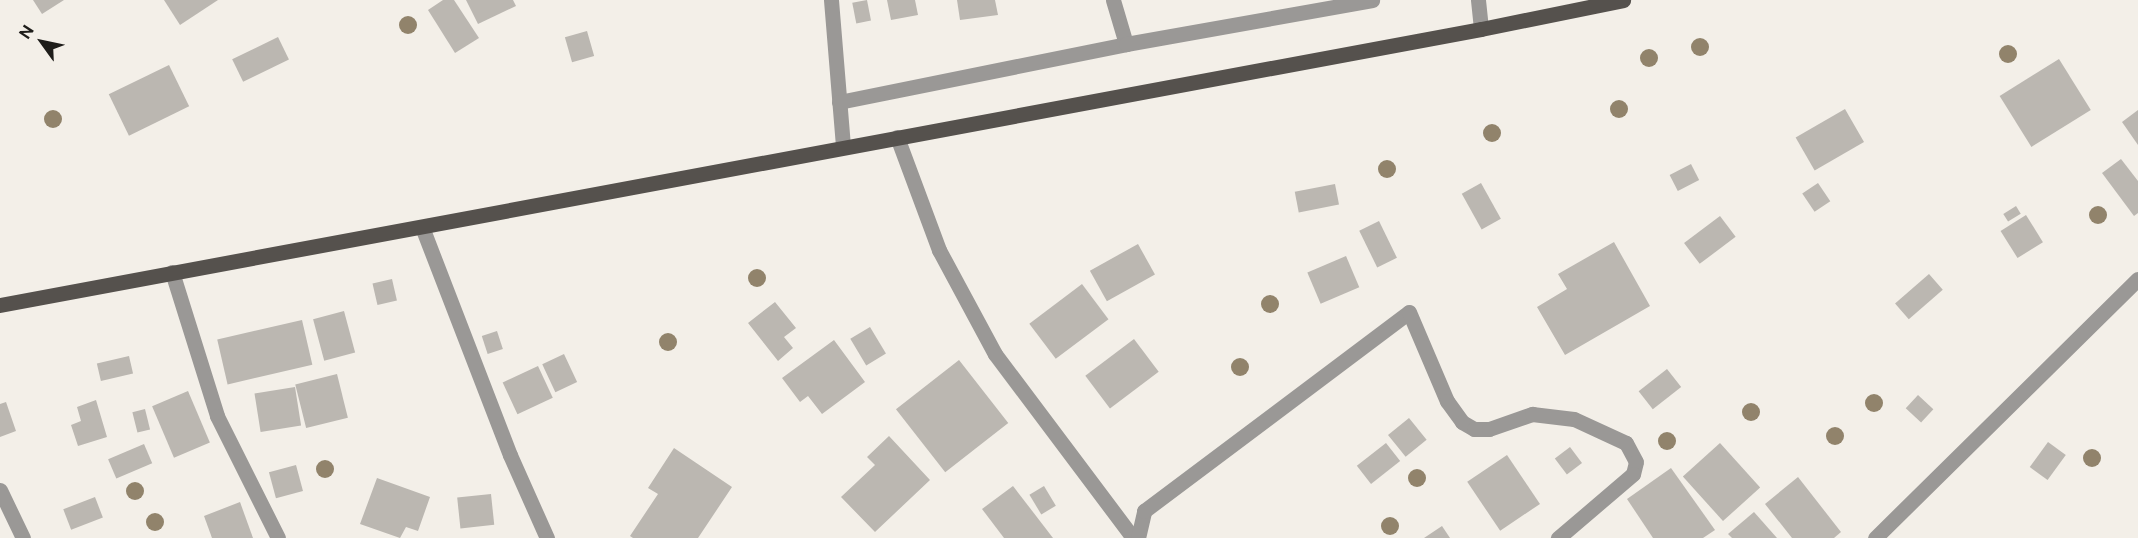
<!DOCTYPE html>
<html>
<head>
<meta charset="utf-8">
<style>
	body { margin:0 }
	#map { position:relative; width:2138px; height:538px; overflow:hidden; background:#f3efe8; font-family:"Public Sans",sans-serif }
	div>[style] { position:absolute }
	.building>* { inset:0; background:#bbb7b1; transform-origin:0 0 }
	.minor>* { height:15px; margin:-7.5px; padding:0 7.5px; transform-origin:7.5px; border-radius:7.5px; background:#9a9896 }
	.major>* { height:15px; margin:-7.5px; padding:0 7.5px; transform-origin:7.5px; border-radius:7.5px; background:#55514d }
	.trees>* { width:18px; height:18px; margin:-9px; border-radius:50%; background:#91836b }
	span { translate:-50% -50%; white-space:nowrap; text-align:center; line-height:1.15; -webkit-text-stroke:4.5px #f3efe8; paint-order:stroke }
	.north { position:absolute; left:12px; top:12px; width:60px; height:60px; -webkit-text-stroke:4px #f3efe8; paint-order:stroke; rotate:303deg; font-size:16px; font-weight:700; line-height:24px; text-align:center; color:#1e1d1a }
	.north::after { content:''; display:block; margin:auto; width:21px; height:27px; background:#1e1d1a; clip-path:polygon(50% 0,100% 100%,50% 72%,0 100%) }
</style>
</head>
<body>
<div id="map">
	<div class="building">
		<div style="clip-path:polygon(33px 0,64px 0,42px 14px)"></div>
		<div style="clip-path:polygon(164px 0,218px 0,180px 25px)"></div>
		<div style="clip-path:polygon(443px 0,454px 0,479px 38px,455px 53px,428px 10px)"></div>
		<div style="clip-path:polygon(466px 0,513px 0,516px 6px,478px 24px)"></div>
		<div style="left:867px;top:0;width:21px;height:15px;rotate:79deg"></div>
		<div style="clip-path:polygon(887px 0,915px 0,918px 15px,891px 20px)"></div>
		<div style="clip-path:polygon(957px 0,995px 0,998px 15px,960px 20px)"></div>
		<div style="left:587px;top:31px;width:26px;height:23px;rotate:74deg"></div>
		<div style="left:278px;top:37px;width:25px;height:51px;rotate:64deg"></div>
		<div style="left:2059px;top:59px;width:60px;height:70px;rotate:58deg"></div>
		<div style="left:169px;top:65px;width:46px;height:67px;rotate:64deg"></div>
		<div style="left:1845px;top:109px;width:38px;height:57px;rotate:60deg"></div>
		<div style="clip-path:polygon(2138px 110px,2138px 145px,2122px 122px)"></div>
		<div style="clip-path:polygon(2121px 159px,2138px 181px,2138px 213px,2134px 216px,2102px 173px)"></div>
		<div style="left:1691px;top:164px;width:18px;height:24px;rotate:63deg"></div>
		<div style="left:1481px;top:183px;width:41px;height:22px;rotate:61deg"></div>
		<div style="left:1818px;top:183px;width:22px;height:19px;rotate:56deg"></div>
		<div style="left:1335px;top:184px;width:21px;height:41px;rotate:79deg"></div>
		<div style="left:2016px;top:206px;width:9px;height:15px;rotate:58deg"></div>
		<div style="left:2026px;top:215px;width:32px;height:30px;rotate:58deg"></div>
		<div style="left:1720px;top:216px;width:26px;height:45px;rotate:53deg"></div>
		<div style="left:1379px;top:221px;width:41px;height:22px;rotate:64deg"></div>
		<div style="clip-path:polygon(1614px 242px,1650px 306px,1565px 355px,1537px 307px,1567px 289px,1558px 274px)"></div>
		<div style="left:1138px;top:244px;width:35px;height:55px;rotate:61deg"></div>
		<div style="left:1346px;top:256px;width:34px;height:42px;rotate:67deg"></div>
		<div style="left:1929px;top:274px;width:21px;height:45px;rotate:49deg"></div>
		<div style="left:392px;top:279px;width:22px;height:20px;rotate:77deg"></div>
		<div style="left:1082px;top:284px;width:44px;height:66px;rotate:53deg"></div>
		<div style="clip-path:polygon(775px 302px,796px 328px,784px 337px,793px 348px,778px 361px,748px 323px)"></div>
		<div style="left:344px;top:311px;width:43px;height:32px;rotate:75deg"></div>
		<div style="left:302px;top:320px;width:46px;height:87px;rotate:77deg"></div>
		<div style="left:870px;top:327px;width:31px;height:23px;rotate:59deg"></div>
		<div style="left:497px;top:331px;width:19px;height:16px;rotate:72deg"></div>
		<div style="left:1134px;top:339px;width:41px;height:61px;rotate:53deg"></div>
		<div style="clip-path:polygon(834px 340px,865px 382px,822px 414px,808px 396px,800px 402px,782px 378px)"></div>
		<div style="left:564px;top:354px;width:31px;height:24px;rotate:65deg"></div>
		<div style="left:129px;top:356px;width:18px;height:33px;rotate:77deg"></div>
		<div style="left:959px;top:360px;width:80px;height:80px;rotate:52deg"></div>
		<div style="left:538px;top:366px;width:35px;height:39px;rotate:65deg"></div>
		<div style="left:1667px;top:369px;width:23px;height:36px;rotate:52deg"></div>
		<div style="left:337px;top:374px;width:45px;height:43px;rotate:76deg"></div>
		<div style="left:295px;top:387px;width:39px;height:41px;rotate:81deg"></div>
		<div style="left:188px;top:391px;width:56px;height:39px;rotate:67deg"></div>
		<div style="left:1918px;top:395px;width:21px;height:18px;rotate:43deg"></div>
		<div style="clip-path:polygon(96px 400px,107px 437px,78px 446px,71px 425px,81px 421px,77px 407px)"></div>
		<div style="clip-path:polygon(6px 402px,16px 431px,0 437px,0 404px)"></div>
		<div style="left:145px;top:409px;width:21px;height:13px;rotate:76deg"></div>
		<div style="left:1409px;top:418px;width:28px;height:27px;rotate:51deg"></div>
		<div style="clip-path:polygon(889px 436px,930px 480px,875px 532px,841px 497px,875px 465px,867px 457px)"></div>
		<div style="left:2048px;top:442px;width:22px;height:31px;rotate:36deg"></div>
		<div style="left:1386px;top:443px;width:23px;height:37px;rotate:52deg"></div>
		<div style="left:1720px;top:443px;width:60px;height:50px;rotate:48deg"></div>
		<div style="left:144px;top:444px;width:21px;height:39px;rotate:67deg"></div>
		<div style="left:1570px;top:447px;width:20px;height:19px;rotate:53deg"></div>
		<div style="clip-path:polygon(674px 448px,732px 487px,698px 538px,633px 538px,630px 536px,658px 494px,648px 488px)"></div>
		<div style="left:1507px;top:455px;width:59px;height:48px;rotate:56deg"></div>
		<div style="left:296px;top:465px;width:27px;height:28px;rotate:75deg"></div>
		<div style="clip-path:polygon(1671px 468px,1715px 530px,1703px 538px,1653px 538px,1627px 499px)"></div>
		<div style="clip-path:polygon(1798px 477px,1841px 532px,1834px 538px,1792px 538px,1765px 504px)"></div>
		<div style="clip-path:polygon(377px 478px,430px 497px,418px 531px,406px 527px,400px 538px,360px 524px)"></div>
		<div style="clip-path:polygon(1013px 486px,1053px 538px,1004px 538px,982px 509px)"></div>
		<div style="left:1044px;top:486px;width:23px;height:17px;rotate:59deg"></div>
		<div style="left:491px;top:494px;width:31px;height:34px;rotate:84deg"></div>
		<div style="left:95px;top:497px;width:22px;height:34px;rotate:69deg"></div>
		<div style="clip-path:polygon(240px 502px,253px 538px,212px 538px,204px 516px)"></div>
		<div style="clip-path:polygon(1754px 512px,1777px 538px,1732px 538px,1728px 534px)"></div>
		<div style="clip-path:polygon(1442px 526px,1450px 538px,1424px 538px)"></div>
	</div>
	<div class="minor">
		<div style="left:831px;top:0;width:147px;rotate:85.3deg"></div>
		<div style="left:1113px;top:0;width:46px;rotate:73.5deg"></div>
		<div style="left:1478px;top:0;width:29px;rotate:84deg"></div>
		<div style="left:839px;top:102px;width:293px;rotate:-11.4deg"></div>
		<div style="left:1126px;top:44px;width:250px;rotate:-10.1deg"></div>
		<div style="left:897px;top:137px;width:121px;rotate:69.6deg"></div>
		<div style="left:939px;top:250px;width:118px;rotate:61.7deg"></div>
		<div style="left:995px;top:354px;width:230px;rotate:53.1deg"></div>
		<div style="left:422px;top:227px;width:244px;rotate:68.9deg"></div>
		<div style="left:510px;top:455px;width:91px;rotate:66deg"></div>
		<div style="left:172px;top:272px;width:151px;rotate:72.6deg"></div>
		<div style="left:217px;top:416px;width:136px;rotate:63.4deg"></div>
		<div style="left:0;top:490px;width:53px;rotate:64.4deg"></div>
		<div style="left:1138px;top:538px;width:28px;rotate:-77deg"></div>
		<div style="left:1144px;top:511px;width:331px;rotate:-36.9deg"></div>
		<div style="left:1409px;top:312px;width:97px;rotate:66.9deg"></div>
		<div style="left:1447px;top:401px;width:26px;rotate:54deg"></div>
		<div style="left:1462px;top:422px;width:14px;rotate:30deg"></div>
		<div style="left:1474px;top:429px;width:15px"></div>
		<div style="left:1489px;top:429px;width:46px;rotate:-19.2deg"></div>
		<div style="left:1532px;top:414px;width:42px;rotate:6.8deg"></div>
		<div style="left:1574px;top:419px;width:57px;rotate:24.8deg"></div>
		<div style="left:1626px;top:443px;width:21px;rotate:62deg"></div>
		<div style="left:1636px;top:462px;width:12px;rotate:104deg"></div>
		<div style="left:1633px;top:474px;width:99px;rotate:139.5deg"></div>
		<div style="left:1875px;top:538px;width:369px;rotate:-44.6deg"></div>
	</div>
	<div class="major">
		<div style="left:0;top:305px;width:1506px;rotate:-10.56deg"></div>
		<div style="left:1481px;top:29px;width:145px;rotate:-11.5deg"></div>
	</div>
	<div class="trees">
		<div style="left:408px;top:25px"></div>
		<div style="left:1700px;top:47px"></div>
		<div style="left:2008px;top:54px"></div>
		<div style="left:1649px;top:58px"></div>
		<div style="left:1619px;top:109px"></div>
		<div style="left:53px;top:119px"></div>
		<div style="left:1492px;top:133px"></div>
		<div style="left:1387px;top:169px"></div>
		<div style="left:2098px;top:215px"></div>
		<div style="left:757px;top:278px"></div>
		<div style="left:1270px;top:304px"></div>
		<div style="left:668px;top:342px"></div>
		<div style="left:1240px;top:367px"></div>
		<div style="left:1874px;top:403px"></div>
		<div style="left:1751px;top:412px"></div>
		<div style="left:1835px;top:436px"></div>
		<div style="left:1667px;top:441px"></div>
		<div style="left:2092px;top:458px"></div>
		<div style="left:325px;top:469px"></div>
		<div style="left:1417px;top:478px"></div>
		<div style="left:135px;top:491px"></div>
		<div style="left:155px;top:522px"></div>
		<div style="left:1390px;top:526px"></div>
	</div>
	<div class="north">N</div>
</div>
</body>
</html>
